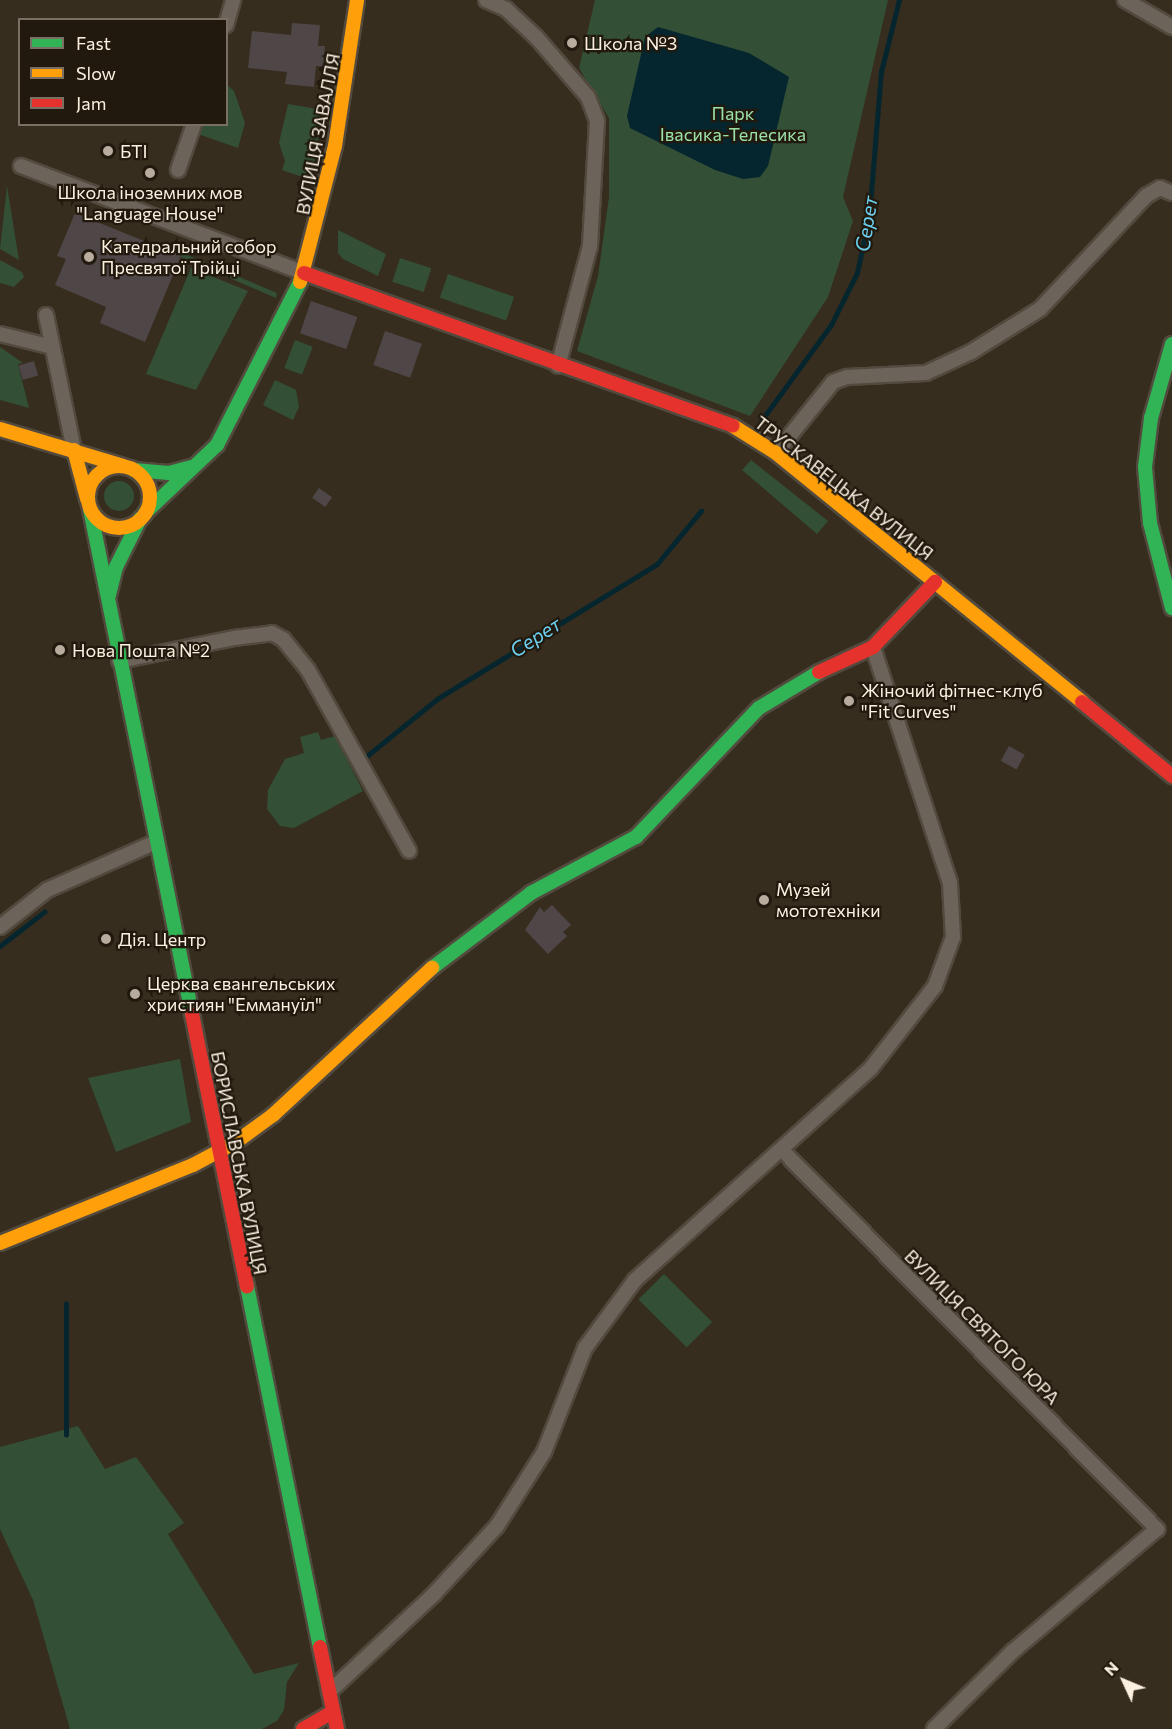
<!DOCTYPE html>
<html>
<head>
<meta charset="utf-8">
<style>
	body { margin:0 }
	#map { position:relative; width:1172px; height:1729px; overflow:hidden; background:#362d1e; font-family:Commissioner,sans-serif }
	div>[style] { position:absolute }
	.green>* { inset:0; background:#334f36; transform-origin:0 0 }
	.round { border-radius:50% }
	.water>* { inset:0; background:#05262e }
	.stream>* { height:4.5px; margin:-2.25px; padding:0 2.25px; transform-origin:2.25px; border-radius:2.25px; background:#05262e }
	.building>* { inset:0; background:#4f4648; transform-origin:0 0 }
	.roads { filter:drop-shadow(2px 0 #524a3e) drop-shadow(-2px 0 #524a3e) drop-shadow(0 2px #524a3e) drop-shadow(0 -2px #524a3e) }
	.street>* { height:14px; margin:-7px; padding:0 7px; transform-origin:7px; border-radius:7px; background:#6c645a }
	.fast>* { height:14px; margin:-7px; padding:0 7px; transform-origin:7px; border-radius:7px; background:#30b455 }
	.slow>* { height:14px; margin:-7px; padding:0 7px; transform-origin:7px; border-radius:7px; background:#ff9f0a }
	.slow>.ring { margin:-7px; padding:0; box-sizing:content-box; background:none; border:14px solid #ff9f0a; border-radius:50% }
	.jam>* { height:14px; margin:-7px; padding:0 7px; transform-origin:7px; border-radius:7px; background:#e5322d }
	.dots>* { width:16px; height:16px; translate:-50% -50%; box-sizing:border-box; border:3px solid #21190d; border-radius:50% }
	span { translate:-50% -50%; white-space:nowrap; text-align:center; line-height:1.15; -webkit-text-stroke:4.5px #21190d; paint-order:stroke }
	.poi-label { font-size:18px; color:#fcf1e1 }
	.left { translate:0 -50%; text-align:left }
	.park-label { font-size:18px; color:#9ae1a9 }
	.street-label { font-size:18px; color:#fcf1e1 }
	.water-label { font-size:20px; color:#6bd0f1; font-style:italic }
	.legend { position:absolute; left:18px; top:18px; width:210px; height:108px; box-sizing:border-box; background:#21190d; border:2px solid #796f62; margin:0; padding:8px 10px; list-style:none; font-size:18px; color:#fcf1e1 }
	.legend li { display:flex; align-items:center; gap:12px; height:30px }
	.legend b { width:30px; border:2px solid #796f62 }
	.north { position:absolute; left:1094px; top:1651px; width:60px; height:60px; -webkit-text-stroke:4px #21190d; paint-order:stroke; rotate:314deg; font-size:16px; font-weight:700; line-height:24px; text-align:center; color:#fcf1e1 }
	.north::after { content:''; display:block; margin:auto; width:21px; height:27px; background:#fcf1e1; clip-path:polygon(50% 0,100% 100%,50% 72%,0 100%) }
</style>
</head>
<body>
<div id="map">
	<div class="green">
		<div style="clip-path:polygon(595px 0,888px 0,843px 197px,853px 221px,828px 297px,750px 416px,577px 351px,598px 276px,609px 197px,609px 118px,579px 68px)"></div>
		<div style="clip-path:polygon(227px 85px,234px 91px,245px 123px,238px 148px,198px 134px,201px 125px,226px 124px)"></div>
		<div style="clip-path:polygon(288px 104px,324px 110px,311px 180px,282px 170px,285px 161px,279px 143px)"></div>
		<div style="clip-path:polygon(7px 186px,19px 260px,0 249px)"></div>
		<div style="clip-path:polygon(338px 230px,386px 254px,378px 276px,343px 259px,338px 253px)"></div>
		<div style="clip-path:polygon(170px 244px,180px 252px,277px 293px,276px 298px,167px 251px)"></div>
		<div style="left:400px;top:258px;width:33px;height:25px;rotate:18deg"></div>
		<div style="clip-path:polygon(0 260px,22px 272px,24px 277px,14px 287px,0 283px)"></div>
		<div style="clip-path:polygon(191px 268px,248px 291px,196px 390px,146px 374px)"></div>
		<div style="left:448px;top:274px;width:70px;height:25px;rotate:19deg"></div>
		<div style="left:295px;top:340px;width:19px;height:30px;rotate:21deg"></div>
		<div style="clip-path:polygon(0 347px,23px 363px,18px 364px,29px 408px,0 400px)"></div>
		<div style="clip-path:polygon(275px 380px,296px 390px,299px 407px,293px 420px,263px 405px)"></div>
		<div style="clip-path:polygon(751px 460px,828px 521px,817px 534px,742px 470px)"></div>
		<div class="round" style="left:104px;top:481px;width:30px;height:30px"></div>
		<div style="clip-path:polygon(318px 732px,321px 740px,335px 736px,363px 791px,294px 828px,280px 826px,267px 809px,268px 790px,285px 759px,304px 753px,300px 737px)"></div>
		<div style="clip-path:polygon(180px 1059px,191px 1122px,116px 1152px,88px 1078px)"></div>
		<div style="left:664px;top:1274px;width:68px;height:36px;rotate:45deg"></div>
		<div style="clip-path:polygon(78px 1426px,105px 1469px,136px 1457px,184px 1523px,168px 1534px,254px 1674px,299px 1663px,287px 1682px,284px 1710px,277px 1721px,262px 1729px,70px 1729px,33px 1600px,0 1529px,0 1447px)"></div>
	</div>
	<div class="water">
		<div style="clip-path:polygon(658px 27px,749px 53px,789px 77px,768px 166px,760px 177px,743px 179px,715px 170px,630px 128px,627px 116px,645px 37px)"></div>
	</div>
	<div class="stream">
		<div style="left:761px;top:421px;width:119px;rotate:-53.9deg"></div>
		<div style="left:831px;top:325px;width:58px;rotate:-63.4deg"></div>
		<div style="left:857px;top:273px;width:57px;rotate:-77.9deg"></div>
		<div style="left:869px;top:217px;width:145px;rotate:-85.3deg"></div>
		<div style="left:881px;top:72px;width:74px;rotate:-76deg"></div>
		<div style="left:363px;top:759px;width:95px;rotate:-39deg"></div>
		<div style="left:437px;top:699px;width:258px;rotate:-31.5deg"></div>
		<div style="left:657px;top:564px;width:69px;rotate:-50.3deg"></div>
		<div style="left:0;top:946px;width:56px;rotate:-37.7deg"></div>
		<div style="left:66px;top:1435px;width:131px;rotate:-90deg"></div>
	</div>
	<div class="building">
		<div style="clip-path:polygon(292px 23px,320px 25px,318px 46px,325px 46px,323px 67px,316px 66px,314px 87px,285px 84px,287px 72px,248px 68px,252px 31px,291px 35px)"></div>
		<div style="clip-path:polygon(75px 213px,181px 256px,145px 342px,100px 323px,106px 307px,55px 285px,66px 259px,57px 256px)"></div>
		<div style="left:311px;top:301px;width:49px;height:34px;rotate:19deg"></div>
		<div style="left:385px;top:331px;width:39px;height:36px;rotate:19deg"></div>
		<div style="left:34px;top:361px;width:15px;height:16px;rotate:74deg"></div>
		<div style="left:319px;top:488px;width:16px;height:12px;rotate:35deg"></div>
		<div style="left:1009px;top:746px;width:18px;height:17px;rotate:29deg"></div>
		<div style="clip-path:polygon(552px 905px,571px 925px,563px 932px,567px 936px,548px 954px,525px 930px,540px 907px,544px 912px)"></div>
	</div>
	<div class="roads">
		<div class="street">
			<div style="left:486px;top:0;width:22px;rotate:24deg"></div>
			<div style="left:506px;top:9px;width:42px;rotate:43.1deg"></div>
			<div style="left:537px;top:38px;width:78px;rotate:49.2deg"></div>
			<div style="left:588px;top:97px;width:26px;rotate:69deg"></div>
			<div style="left:597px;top:121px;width:125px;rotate:93.2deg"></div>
			<div style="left:590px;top:246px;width:124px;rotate:104.9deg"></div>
			<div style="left:1125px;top:0;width:54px;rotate:29.9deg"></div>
			<div style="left:226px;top:25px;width:26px;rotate:-74deg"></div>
			<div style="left:21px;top:166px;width:303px;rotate:20.7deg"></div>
			<div style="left:178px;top:170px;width:49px;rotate:-70.8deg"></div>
			<div style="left:46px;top:315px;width:138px;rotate:78.3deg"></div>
			<div style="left:0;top:334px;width:54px;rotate:14deg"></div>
			<div style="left:776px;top:453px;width:91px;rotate:-51.2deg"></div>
			<div style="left:833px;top:382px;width:15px;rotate:-20deg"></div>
			<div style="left:847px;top:377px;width:79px;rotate:-2.9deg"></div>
			<div style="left:926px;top:373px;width:50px;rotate:-25deg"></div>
			<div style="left:971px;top:352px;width:81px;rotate:-31.9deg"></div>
			<div style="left:1040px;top:309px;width:155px;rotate:-46.8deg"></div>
			<div style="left:1146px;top:196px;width:16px;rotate:-30deg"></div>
			<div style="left:1160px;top:188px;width:13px;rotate:23deg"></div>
			<div style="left:119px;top:661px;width:117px;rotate:-11.3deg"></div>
			<div style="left:234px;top:638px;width:38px;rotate:-7deg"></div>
			<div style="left:272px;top:633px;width:13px;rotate:29deg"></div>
			<div style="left:283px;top:639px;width:40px;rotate:51deg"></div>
			<div style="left:308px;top:670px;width:207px;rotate:60.8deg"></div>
			<div style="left:0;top:927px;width:60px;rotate:-38.2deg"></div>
			<div style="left:47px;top:890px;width:119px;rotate:-23.8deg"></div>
			<div style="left:781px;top:1149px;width:535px;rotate:45.3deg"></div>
			<div style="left:1157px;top:1529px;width:189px;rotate:139.7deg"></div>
			<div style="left:1013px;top:1651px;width:111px;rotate:135.4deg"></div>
			<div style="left:329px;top:1692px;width:144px;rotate:-43deg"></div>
			<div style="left:434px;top:1594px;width:93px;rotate:-47.2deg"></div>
			<div style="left:497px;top:1526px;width:88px;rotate:-57.6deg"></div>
			<div style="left:544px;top:1452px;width:112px;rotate:-68.5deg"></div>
			<div style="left:585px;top:1348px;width:84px;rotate:-53.7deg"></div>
			<div style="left:635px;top:1280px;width:317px;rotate:-41.9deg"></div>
			<div style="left:871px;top:1068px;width:104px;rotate:-52deg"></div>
			<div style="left:935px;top:986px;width:52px;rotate:-69.8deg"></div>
			<div style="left:953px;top:937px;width:54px;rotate:-93.2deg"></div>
			<div style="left:950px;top:883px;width:248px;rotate:-108.1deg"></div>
		</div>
		<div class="fast">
			<div style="left:1172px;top:344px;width:77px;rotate:105.8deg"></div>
			<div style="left:1151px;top:418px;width:49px;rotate:97deg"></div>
			<div style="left:1145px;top:467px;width:56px;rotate:84.9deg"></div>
			<div style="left:1150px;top:523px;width:88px;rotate:75.5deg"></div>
			<div style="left:134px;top:470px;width:35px;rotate:5deg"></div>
			<div style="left:169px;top:473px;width:23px;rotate:-15deg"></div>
			<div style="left:90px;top:509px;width:515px;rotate:78.58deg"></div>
			<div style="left:145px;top:513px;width:99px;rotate:-43.4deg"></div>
			<div style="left:217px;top:445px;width:183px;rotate:-63deg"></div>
			<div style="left:109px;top:595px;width:29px;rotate:-76deg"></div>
			<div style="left:116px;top:567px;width:54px;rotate:-63.4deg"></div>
			<div style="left:432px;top:968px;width:124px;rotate:-37.1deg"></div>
			<div style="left:531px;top:893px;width:119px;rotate:-28.1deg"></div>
			<div style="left:636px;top:837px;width:178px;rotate:-46.4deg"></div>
			<div style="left:759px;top:708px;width:70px;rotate:-31deg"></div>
			<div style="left:247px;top:1286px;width:368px;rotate:78.6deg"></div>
		</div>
		<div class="slow">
			<div style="left:300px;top:282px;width:140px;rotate:-75.6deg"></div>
			<div style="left:335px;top:146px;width:148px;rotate:-81.4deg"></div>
			<div style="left:733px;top:426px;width:51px;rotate:32.1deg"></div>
			<div style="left:776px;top:453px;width:395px;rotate:39.1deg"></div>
			<div style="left:0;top:429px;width:128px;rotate:16.7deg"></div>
			<div style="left:74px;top:450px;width:51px;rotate:75.1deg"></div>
			<div class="ring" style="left:88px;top:466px;width:48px;height:48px"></div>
			<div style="left:0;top:1243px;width:208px;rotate:-22deg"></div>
			<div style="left:193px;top:1165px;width:49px;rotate:-28.1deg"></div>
			<div style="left:236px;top:1142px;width:46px;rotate:-36.1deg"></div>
			<div style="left:273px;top:1115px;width:217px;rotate:-42.8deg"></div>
		</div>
		<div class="jam">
			<div style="left:304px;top:273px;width:455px;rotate:19.6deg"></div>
			<div style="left:819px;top:672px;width:60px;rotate:-24.8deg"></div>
			<div style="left:873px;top:647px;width:90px;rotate:-46.4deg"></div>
			<div style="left:1082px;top:702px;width:117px;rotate:39.4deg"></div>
			<div style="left:192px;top:1014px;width:278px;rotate:78.6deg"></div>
			<div style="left:320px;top:1647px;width:84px;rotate:78.3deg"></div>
			<div style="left:303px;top:1729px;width:34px;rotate:-30deg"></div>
		</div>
	</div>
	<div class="dots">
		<div style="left:572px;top:43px;background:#b7ac9d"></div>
		<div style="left:108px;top:151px;background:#b7ac9d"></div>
		<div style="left:150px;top:173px;background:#b7ac9d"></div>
		<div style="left:89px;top:257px;background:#b7ac9d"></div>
		<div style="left:60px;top:650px;background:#b7ac9d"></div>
		<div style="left:849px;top:701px;background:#b7ac9d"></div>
		<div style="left:764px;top:900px;background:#b7ac9d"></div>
		<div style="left:106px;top:939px;background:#b7ac9d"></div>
		<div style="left:135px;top:994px;background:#b7ac9d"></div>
	</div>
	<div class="poi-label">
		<span class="left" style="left:584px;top:43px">Школа №3</span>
		<span class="left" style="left:120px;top:151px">БТІ</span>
		<span style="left:150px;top:203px">Школа іноземних мов<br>"Language House"</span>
		<span class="left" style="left:101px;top:257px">Катедральний собор<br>Пресвятої Трійці</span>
		<span class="left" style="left:72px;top:650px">Нова Пошта №2</span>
		<span class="left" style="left:861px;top:701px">Жіночий фітнес-клуб<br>"Fit Curves"</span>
		<span class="left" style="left:776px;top:900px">Музей<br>мототехніки</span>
		<span class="left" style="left:118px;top:939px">Дія. Центр</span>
		<span class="left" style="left:147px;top:994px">Церква євангельських<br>християн "Еммануїл"</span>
	</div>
	<div class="park-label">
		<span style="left:733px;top:124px">Парк<br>Івасика-Телесика</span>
	</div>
	<div class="street-label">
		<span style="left:318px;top:134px;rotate:-79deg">ВУЛИЦЯ ЗАВАЛЛЯ</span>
		<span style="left:844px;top:488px;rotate:38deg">ТРУСКАВЕЦЬКА ВУЛИЦЯ</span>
		<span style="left:239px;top:1163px;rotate:79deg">БОРИСЛАВСЬКА ВУЛИЦЯ</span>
		<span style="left:982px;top:1327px;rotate:45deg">ВУЛИЦЯ СВЯТОГО ЮРА</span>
	</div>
	<div class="water-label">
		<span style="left:866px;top:224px;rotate:-81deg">Серет</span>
		<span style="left:535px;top:637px;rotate:-33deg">Серет</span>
	</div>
	<ul class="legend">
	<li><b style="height:8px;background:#30b455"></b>Fast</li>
	<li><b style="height:8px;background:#ff9f0a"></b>Slow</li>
	<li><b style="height:8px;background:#e5322d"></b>Jam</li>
	</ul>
	<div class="north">N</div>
</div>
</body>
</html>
